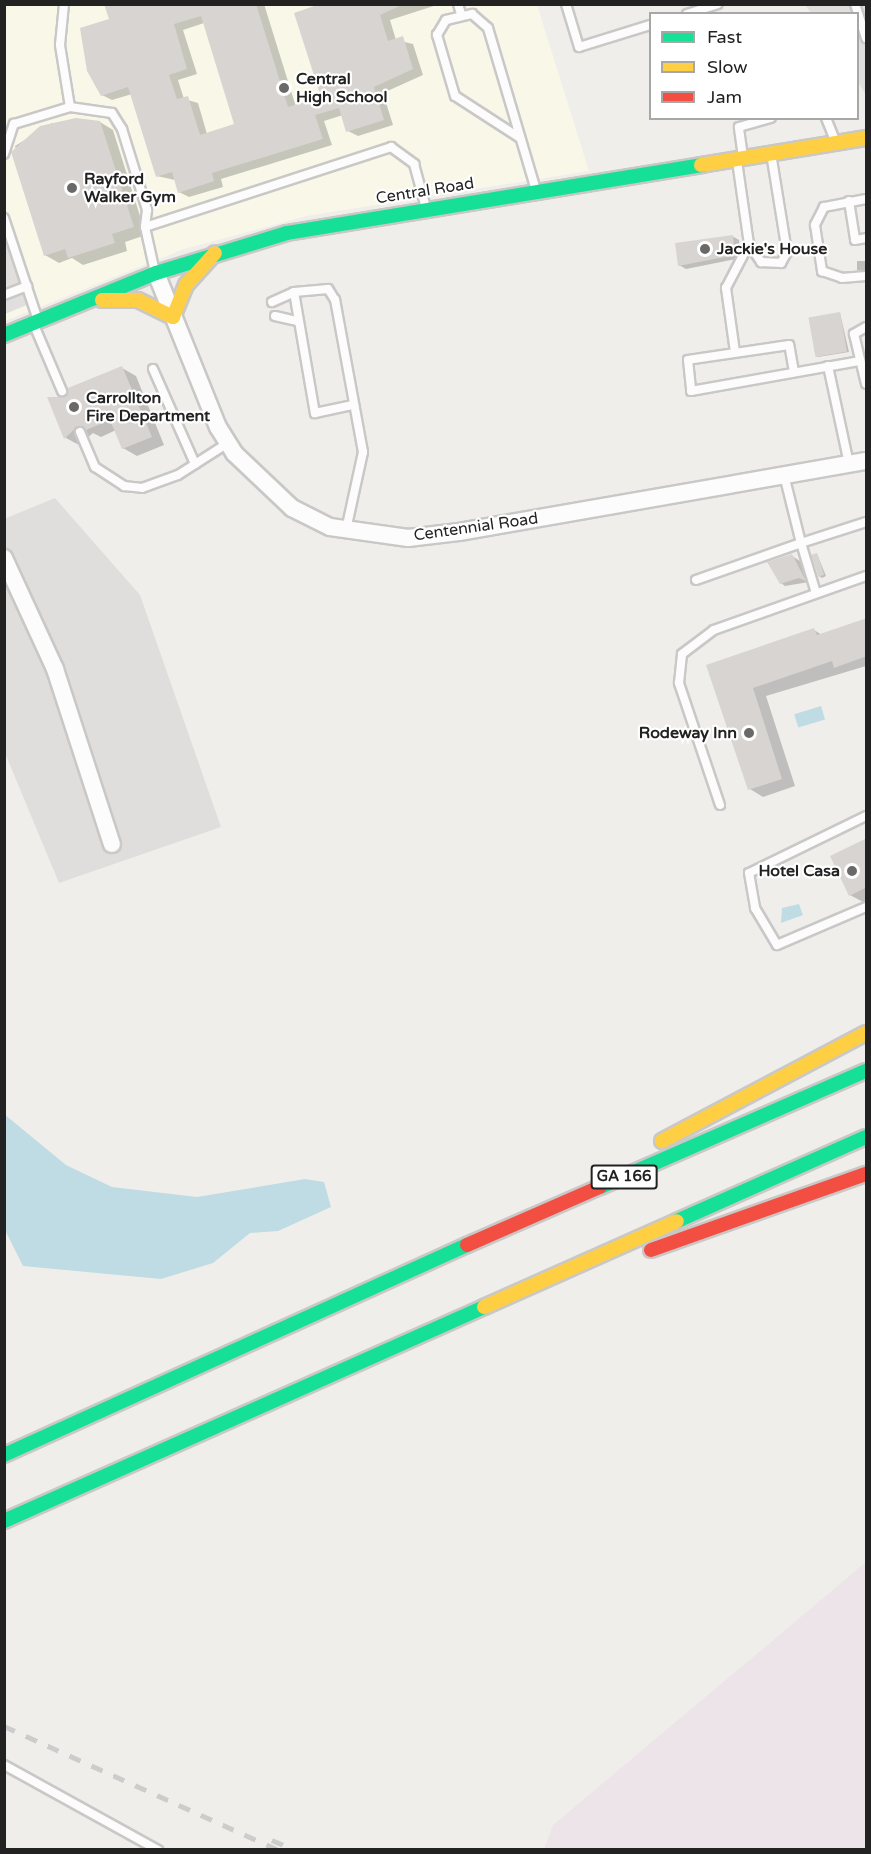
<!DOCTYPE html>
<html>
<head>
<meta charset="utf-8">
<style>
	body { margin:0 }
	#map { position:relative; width:871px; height:1854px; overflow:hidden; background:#f0eeeb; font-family:"Varela Round",sans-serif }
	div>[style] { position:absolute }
	.residential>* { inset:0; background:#dfdedc }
	.industrial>* { inset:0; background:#ede4e9 }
	.education>* { inset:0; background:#f8f7e8 }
	.parking>* { inset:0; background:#e0dfde }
	.water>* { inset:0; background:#bfdbe3; transform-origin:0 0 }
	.shadow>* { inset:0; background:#0003; transform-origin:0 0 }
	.building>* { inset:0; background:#d7d4d2; transform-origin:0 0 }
	.roads { filter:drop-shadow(2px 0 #c9c8c7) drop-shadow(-2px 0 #c9c8c7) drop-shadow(0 2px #c9c8c7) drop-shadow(0 -2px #c9c8c7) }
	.lane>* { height:8px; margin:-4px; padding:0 4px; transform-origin:4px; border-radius:4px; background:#fdfcfc }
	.street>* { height:16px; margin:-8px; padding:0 8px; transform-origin:8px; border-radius:8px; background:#fdfcfc }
	.fast>* { height:14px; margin:-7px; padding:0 7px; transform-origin:7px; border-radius:7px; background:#16e098 }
	.slow>* { height:14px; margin:-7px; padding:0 7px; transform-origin:7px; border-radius:7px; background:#ffcf43 }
	.jam>* { height:14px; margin:-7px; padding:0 7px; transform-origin:7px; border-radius:7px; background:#f24e42 }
	.rail>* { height:4.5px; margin-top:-2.25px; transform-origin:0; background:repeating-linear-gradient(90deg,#ccc 0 12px,transparent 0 24px) }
	.dots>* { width:16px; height:16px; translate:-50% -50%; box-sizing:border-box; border:3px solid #fff; border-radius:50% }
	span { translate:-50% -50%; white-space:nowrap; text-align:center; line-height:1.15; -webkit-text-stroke:4.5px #fff; paint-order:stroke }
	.shield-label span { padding:2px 4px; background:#fff; border:2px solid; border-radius:4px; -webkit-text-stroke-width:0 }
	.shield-label { font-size:15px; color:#222; font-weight:700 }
	.poi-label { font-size:16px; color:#222; font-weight:700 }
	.left { translate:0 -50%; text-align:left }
	.right { translate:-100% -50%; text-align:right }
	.street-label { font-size:16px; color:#222 }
	.frame { position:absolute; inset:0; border:6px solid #222; pointer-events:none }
	.legend { position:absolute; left:649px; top:12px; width:210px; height:108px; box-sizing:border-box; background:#fff; border:2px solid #a7a7a7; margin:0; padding:8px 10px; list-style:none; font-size:18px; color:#222 }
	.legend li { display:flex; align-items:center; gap:12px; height:30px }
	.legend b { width:30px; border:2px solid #a7a7a7 }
</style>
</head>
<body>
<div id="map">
	<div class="residential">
		<div style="clip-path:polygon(55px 498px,140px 595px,221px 827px,59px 883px,5px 753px,4px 519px)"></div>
	</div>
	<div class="industrial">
		<div style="clip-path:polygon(866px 1562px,866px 1849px,544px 1849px,553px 1825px)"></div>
	</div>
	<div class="education">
		<div style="clip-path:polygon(5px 5px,537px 5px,589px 171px,307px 216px,184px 249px,5px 321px)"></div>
	</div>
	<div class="parking">
		<div style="clip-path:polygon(805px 5px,866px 5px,866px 95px,858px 82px,858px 14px,811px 13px)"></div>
		<div style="clip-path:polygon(5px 229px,34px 302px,5px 314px)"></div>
	</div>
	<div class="water">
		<div style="left:821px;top:706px;width:14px;height:28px;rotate:73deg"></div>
		<div style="clip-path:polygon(799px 904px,803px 915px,781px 923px,782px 908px)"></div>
		<div style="clip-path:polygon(4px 1114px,66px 1165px,112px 1187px,197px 1197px,305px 1179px,324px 1182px,331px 1207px,278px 1231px,250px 1233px,213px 1263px,161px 1279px,23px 1266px,5px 1230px)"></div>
	</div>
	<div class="shadow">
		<div style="clip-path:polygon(evenodd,106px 4px,264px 4px,296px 107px,322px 98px,325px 4px,440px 4px,390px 20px,396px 40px,413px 44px,423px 75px,383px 93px,393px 125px,358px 136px,348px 131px,343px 115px,324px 121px,332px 145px,221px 179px,223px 187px,189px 197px,179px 192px,175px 180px,157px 176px,132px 94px,112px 100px,102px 95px,111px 20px,106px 4px,204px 23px,236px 125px,207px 134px,198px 103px,184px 99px,178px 80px,197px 74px,183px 30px,204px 23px)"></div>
		<div style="clip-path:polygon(100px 122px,113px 130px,146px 235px,125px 242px,127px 251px,83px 265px,72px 258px,59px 263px,45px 255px,15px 146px,52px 123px)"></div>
		<div style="clip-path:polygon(732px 236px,739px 240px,741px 258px,686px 269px,679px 265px)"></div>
		<div style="left:857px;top:261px;width:9px;height:9px"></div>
		<div style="clip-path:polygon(840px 313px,849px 352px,818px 357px,816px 356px)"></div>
		<div style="clip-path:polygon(122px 368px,136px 376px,164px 445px,137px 456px,123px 448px,116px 430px,101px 437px,93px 433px,79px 445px,66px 438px,49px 398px,65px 399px)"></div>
		<div style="clip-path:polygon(817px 554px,826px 576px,822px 578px,819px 576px)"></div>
		<div style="clip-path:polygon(792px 556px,803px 563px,809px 582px,785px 586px,781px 583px)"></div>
		<div style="clip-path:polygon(866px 620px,866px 666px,766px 696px,795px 786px,763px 797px,750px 789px,708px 666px,814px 630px,822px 635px)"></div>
		<div style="clip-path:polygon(866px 840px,866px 901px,863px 902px,850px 895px)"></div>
	</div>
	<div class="building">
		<div style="clip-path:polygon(evenodd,104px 4px,256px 4px,288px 107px,321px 97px,294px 13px,320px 4px,404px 4px,380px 15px,388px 41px,403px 36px,413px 69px,374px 87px,384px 120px,346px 132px,339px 108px,315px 115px,323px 139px,212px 173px,214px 181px,178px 193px,172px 172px,156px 177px,128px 87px,101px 96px,87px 71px,80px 28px,109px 19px,104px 4px,201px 16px,234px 124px,200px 135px,188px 96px,177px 99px,169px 75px,187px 69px,174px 24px,201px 16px)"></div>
		<div style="clip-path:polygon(76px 118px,100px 121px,134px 227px,112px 234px,115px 243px,68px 258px,65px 249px,44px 256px,11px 152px,40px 126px)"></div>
		<div style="clip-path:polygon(733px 235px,735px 255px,678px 266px,675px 243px)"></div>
		<div style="left:840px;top:312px;width:40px;height:32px;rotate:80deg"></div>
		<div style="clip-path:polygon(122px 366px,152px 437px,122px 449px,110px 420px,86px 430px,78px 426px,64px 439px,47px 397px,64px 397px,68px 388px)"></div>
		<div style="left:817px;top:553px;width:23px;height:6px;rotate:72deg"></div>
		<div style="clip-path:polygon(792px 554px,806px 581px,799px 578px,780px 584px,767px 562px)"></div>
		<div style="clip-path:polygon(867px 618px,867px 656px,834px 668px,832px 661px,753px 688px,782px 779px,748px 790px,706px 665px,814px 628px,817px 635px)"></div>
		<div style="clip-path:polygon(867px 838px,867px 887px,849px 896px,830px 856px)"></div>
	</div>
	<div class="roads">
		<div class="lane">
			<div style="left:458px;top:4px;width:10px;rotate:73deg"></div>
			<div style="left:566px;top:4px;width:45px;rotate:73.2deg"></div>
			<div style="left:579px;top:47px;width:74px;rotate:-17.2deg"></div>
			<div style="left:855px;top:4px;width:36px;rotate:72deg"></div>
			<div style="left:687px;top:14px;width:32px;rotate:-18deg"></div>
			<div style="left:70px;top:107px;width:42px;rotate:8.1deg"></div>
			<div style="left:112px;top:113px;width:19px;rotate:58deg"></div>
			<div style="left:122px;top:129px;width:85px;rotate:72.8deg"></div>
			<div style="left:147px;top:210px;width:17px;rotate:97deg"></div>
			<div style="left:145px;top:227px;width:46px;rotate:77.5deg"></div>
			<div style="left:826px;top:118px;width:24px;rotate:68deg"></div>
			<div style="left:520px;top:138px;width:77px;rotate:-147.1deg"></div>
			<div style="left:455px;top:96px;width:64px;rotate:-106.4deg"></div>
			<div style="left:437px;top:35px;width:17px;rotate:-59deg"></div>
			<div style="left:446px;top:20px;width:27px;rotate:-13deg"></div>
			<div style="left:472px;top:14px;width:21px;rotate:41deg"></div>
			<div style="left:488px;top:28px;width:169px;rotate:73.5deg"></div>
			<div style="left:4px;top:154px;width:32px;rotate:-72deg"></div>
			<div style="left:14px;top:124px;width:59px;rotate:-16.9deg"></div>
			<div style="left:70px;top:107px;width:63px;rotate:-99.2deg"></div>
			<div style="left:60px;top:45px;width:41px;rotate:-84.4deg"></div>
			<div style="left:743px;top:157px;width:30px;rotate:-98deg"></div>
			<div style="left:739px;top:127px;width:33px;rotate:-16deg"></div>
			<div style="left:737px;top:161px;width:84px;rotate:81.8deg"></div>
			<div style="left:749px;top:244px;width:22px;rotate:56deg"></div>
			<div style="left:761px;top:262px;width:20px;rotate:3deg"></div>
			<div style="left:781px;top:263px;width:13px;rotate:-61deg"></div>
			<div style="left:787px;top:252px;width:100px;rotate:-99.2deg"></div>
			<div style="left:866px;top:199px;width:43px;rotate:169.2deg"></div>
			<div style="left:824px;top:207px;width:20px;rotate:117deg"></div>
			<div style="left:815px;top:225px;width:47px;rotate:81.3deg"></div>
			<div style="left:822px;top:271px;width:21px;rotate:19deg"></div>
			<div style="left:842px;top:278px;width:24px;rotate:-5deg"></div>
			<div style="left:849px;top:201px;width:39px;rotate:81deg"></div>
			<div style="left:855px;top:240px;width:11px;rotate:-10deg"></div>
			<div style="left:4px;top:218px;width:108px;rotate:71.6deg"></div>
			<div style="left:145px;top:227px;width:259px;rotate:-18deg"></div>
			<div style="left:391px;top:147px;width:29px;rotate:36deg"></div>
			<div style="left:414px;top:164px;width:46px;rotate:74.7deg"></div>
			<div style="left:4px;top:295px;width:25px;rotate:-21deg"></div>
			<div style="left:272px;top:302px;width:24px;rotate:-24deg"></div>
			<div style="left:275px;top:316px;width:23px;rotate:13deg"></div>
			<div style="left:34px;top:325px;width:72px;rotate:67deg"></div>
			<div style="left:866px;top:327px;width:14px;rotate:150deg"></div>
			<div style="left:854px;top:334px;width:51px;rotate:76.5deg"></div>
			<div style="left:735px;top:352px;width:65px;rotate:-98deg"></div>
			<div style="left:726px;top:288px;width:50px;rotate:-62.4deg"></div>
			<div style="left:828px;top:366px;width:100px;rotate:77.9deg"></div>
			<div style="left:153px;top:369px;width:104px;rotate:66.1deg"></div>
			<div style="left:794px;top:372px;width:27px;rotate:-100deg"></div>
			<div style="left:789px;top:345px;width:102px;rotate:171.6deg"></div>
			<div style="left:688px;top:360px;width:31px;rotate:84deg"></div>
			<div style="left:691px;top:391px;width:172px;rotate:-10.1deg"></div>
			<div style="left:80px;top:432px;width:38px;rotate:67deg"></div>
			<div style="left:95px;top:467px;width:35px;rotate:33deg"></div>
			<div style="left:124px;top:486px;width:18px;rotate:6deg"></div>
			<div style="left:142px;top:488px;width:38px;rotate:-20deg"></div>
			<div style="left:178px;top:475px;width:59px;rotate:-32.6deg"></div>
			<div style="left:346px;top:530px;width:80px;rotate:-77.7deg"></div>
			<div style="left:363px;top:452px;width:155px;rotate:-100.4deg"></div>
			<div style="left:335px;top:300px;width:13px;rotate:-122deg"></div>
			<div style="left:328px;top:289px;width:34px;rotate:175deg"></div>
			<div style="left:294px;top:292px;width:123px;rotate:80.2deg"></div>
			<div style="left:315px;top:413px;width:40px;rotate:-12deg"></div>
			<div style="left:696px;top:580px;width:111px;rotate:-19.4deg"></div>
			<div style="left:801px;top:543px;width:70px;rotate:-104deg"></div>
			<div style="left:816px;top:593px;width:52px;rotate:-106.7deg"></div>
			<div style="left:801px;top:543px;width:68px;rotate:-17.9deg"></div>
			<div style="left:720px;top:805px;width:129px;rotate:-108.6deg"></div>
			<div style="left:679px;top:683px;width:29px;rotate:-84deg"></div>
			<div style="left:682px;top:654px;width:40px;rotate:-37deg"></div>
			<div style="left:714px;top:630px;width:161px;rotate:-19.6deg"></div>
			<div style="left:866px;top:816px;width:130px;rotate:154deg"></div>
			<div style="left:749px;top:873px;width:36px;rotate:80deg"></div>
			<div style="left:755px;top:908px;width:43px;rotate:59.3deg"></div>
			<div style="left:777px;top:945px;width:97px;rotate:-23.1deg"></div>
			<div style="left:4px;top:1765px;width:176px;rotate:28.9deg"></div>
		</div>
		<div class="street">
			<div style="left:156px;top:273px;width:166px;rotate:68.1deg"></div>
			<div style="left:218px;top:427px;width:31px;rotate:58deg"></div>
			<div style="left:234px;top:453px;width:80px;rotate:43.5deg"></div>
			<div style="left:292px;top:508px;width:42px;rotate:26.6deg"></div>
			<div style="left:330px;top:527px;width:79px;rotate:8deg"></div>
			<div style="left:408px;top:538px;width:51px;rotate:-6.7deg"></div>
			<div style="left:459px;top:532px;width:413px;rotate:-9.9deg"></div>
			<div style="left:4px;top:558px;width:122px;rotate:65.3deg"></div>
			<div style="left:55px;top:669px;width:184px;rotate:72deg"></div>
		</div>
		<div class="fast">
			<div style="left:4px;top:335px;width:164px;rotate:-22.2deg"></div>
			<div style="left:156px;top:273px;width:137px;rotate:-17deg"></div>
			<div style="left:287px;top:233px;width:420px;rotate:-9.3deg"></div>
			<div style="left:600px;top:1187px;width:290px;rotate:-23.6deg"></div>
			<div style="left:677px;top:1221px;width:207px;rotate:-24deg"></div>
			<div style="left:4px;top:1455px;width:508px;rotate:-24.4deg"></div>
			<div style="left:4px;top:1521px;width:526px;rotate:-24.03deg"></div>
		</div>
		<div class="slow">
			<div style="left:701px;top:165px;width:167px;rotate:-9.3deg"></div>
			<div style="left:102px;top:300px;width:36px"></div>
			<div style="left:138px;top:300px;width:39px;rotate:26deg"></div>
			<div style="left:173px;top:317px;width:35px;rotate:-68deg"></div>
			<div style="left:186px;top:285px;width:43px;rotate:-47.8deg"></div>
			<div style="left:662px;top:1141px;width:231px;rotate:-27.9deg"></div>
			<div style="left:484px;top:1307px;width:211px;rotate:-24deg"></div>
		</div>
		<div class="jam">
			<div style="left:467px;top:1245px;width:145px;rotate:-23.6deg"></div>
			<div style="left:651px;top:1250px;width:228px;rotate:-19.5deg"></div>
		</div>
	</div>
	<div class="rail">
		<div style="left:4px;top:1726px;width:302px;rotate:24.3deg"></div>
		<div style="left:272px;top:1840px;width:25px;rotate:23deg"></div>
	</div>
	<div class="dots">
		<div style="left:284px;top:88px;background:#6a6968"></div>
		<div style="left:72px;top:188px;background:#6a6968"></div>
		<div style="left:705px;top:249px;background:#6a6968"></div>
		<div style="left:74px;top:407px;background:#6a6968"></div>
		<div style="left:749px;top:733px;background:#6a6968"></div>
		<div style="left:852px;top:871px;background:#6a6968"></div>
	</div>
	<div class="shield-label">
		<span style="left:624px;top:1177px">GA 166</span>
	</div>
	<div class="poi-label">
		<span class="left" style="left:296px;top:88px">Central<br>High School</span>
		<span class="left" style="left:84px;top:188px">Rayford<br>Walker Gym</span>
		<span class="left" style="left:717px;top:249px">Jackie's House</span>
		<span class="left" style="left:86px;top:407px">Carrollton<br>Fire Department</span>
		<span class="right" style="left:737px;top:733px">Rodeway Inn</span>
		<span class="right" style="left:840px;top:871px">Hotel Casa</span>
	</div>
	<div class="street-label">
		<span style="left:425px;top:191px;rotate:-9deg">Central Road</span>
		<span style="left:476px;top:527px;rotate:-8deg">Centennial Road</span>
	</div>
	<div class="frame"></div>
	<ul class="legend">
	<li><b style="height:8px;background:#16e098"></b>Fast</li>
	<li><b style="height:8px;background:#ffcf43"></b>Slow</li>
	<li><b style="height:8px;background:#f24e42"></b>Jam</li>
	</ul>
</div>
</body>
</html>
